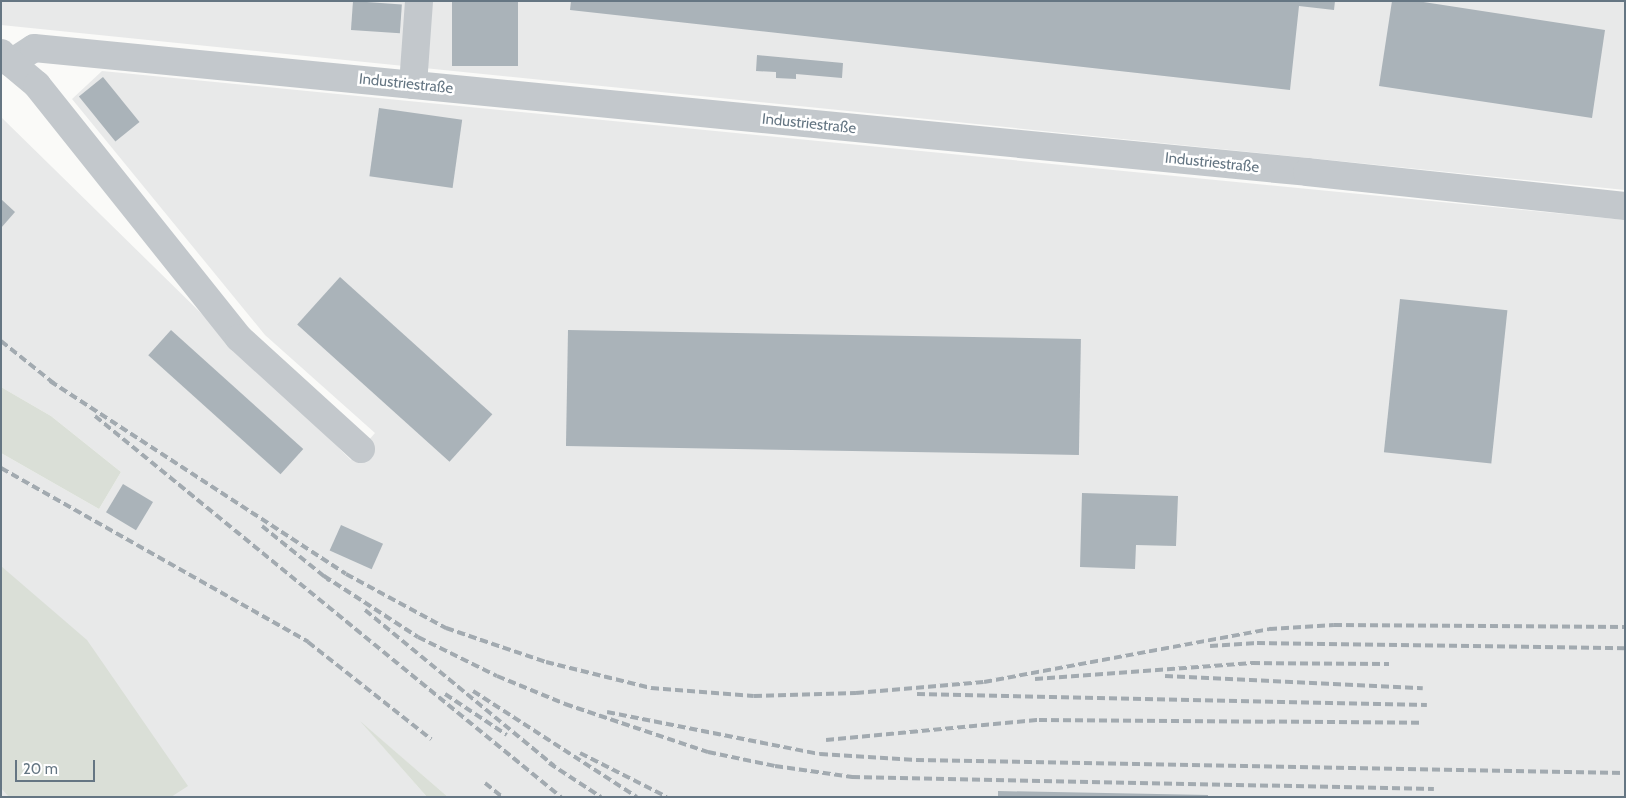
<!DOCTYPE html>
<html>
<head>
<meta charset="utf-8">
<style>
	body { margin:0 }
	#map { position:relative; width:1626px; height:798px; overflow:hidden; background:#fafaf8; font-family:Cabin,sans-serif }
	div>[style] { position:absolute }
	.built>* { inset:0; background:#e8e9e9 }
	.green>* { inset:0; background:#dadfd7 }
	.building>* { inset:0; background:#aab3b9; transform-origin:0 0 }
	.minor>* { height:28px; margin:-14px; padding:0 14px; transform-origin:14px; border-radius:14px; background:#c3c8cc }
	.rail>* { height:4px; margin-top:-2px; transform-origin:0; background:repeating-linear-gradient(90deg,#a2aab0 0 8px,transparent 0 12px) }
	span { translate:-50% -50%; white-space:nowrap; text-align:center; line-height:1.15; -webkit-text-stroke:5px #fff; paint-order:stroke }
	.street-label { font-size:15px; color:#657683 }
	.frame { position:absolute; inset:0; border:2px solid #657683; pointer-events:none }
	.scale { position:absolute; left:15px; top:760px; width:80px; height:22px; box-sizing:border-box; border:2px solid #657683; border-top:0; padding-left:6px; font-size:15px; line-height:18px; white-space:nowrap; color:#657683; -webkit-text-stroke:4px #fff; paint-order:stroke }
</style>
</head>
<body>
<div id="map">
	<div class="built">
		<div style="clip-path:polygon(1px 1px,1625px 1px,1625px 190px,1px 25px)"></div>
		<div style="clip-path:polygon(102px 71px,1625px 220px,1625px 797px,448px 797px,364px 725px,427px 797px,1px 797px,1px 453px,99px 509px,121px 472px,51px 416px,1px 387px,1px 117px,351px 460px,375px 433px,265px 335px,72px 99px)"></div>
	</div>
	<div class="green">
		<div style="clip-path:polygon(1px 387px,51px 416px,121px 472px,99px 509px,1px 453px)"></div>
		<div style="clip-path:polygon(1px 566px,87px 640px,188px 786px,171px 797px,9px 797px,1px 788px)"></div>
		<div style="clip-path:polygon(360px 721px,448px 797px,427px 797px)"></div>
	</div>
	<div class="building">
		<div style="left:353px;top:1px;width:49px;height:29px;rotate:4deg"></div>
		<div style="left:452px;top:1px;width:66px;height:65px"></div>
		<div style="clip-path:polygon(571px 1px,1335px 1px,1334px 10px,1299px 6px,1290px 90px,570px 10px)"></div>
		<div style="clip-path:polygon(1392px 1px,1417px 1px,1605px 30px,1592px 118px,1379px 86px)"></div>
		<div style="clip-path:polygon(757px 55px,843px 63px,842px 78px,796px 74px,796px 79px,776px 78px,776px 72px,756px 71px)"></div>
		<div style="left:103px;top:77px;width:58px;height:31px;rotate:51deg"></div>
		<div style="left:379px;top:108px;width:84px;height:69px;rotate:8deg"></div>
		<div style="clip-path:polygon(1px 199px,15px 212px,1px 228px)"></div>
		<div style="left:340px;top:277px;width:205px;height:64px;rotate:42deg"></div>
		<div style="left:1400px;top:299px;width:108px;height:154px;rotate:6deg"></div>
		<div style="left:171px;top:330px;width:178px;height:34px;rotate:42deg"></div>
		<div style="left:568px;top:330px;width:513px;height:116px;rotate:1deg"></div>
		<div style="left:123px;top:484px;width:35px;height:33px;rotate:31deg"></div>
		<div style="clip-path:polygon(1082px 493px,1178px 496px,1176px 546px,1136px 545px,1135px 569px,1080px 567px)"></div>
		<div style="left:341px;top:525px;width:46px;height:28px;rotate:24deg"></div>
		<div style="clip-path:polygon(998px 791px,1208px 795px,1208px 797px,998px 797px)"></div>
	</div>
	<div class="minor">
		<div style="left:1px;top:53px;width:14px;rotate:45deg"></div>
		<div style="left:11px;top:63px;width:27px;rotate:-33deg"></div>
		<div style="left:34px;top:48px;width:1279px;rotate:5.56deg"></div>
		<div style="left:1307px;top:172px;width:320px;rotate:6.1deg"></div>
		<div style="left:11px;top:63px;width:34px;rotate:40deg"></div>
		<div style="left:37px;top:85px;width:324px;rotate:51.4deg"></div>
		<div style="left:239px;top:338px;width:165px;rotate:42.3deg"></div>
		<div style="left:413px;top:85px;width:84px;rotate:-85.9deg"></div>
	</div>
	<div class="rail">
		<div style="left:1px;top:341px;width:70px;rotate:38.7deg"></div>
		<div style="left:50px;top:381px;width:353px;rotate:33.1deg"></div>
		<div style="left:346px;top:574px;width:114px;rotate:28.4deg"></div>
		<div style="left:446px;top:628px;width:106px;rotate:18.8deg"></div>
		<div style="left:546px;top:662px;width:108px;rotate:13.9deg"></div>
		<div style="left:651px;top:688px;width:103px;rotate:4.4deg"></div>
		<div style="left:754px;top:696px;width:102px;rotate:-1.7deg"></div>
		<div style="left:856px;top:693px;width:128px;rotate:-4.9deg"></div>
		<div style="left:984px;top:682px;width:290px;rotate:-10.5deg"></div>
		<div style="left:1269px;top:629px;width:65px;rotate:-3.5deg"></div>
		<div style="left:1334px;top:625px;width:291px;rotate:0.4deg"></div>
		<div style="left:95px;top:416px;width:602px;rotate:39.27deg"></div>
		<div style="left:1px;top:468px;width:353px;rotate:29.5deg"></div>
		<div style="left:308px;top:642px;width:157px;rotate:38.3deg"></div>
		<div style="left:262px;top:526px;width:87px;rotate:39deg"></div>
		<div style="left:324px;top:576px;width:112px;rotate:33deg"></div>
		<div style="left:418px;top:637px;width:88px;rotate:26.3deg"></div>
		<div style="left:497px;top:676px;width:74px;rotate:22.4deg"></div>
		<div style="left:565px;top:704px;width:151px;rotate:18.6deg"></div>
		<div style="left:708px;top:752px;width:68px;rotate:11.8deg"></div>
		<div style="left:775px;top:766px;width:78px;rotate:8.1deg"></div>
		<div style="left:852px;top:777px;width:582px;rotate:1.18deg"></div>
		<div style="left:365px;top:610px;width:245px;rotate:39.5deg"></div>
		<div style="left:1210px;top:646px;width:47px;rotate:-3.7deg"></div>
		<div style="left:1257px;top:643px;width:368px;rotate:0.8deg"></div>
		<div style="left:1165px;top:676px;width:258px;rotate:2.7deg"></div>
		<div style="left:1035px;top:679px;width:218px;rotate:-4.2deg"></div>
		<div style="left:1252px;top:663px;width:137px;rotate:0.4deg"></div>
		<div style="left:473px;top:691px;width:195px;rotate:32.9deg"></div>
		<div style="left:445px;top:694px;width:74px;rotate:33.5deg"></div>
		<div style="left:917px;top:694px;width:510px;rotate:1.24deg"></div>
		<div style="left:607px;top:712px;width:217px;rotate:11.2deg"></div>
		<div style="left:820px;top:754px;width:96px;rotate:3.6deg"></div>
		<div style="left:916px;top:760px;width:709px;rotate:1.05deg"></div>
		<div style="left:826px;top:740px;width:214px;rotate:-5.4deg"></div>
		<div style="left:1039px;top:720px;width:383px;rotate:0.4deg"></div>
		<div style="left:580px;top:753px;width:97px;rotate:26.8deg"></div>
		<div style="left:549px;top:763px;width:62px;rotate:33.2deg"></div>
		<div style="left:485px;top:783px;width:22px;rotate:39deg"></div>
	</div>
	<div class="street-label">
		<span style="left:406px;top:84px;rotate:6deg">Industriestraße</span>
		<span style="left:809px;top:124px;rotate:6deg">Industriestraße</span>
		<span style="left:1212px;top:163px;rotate:6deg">Industriestraße</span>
	</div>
	<div class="frame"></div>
	<div class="scale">20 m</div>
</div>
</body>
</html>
